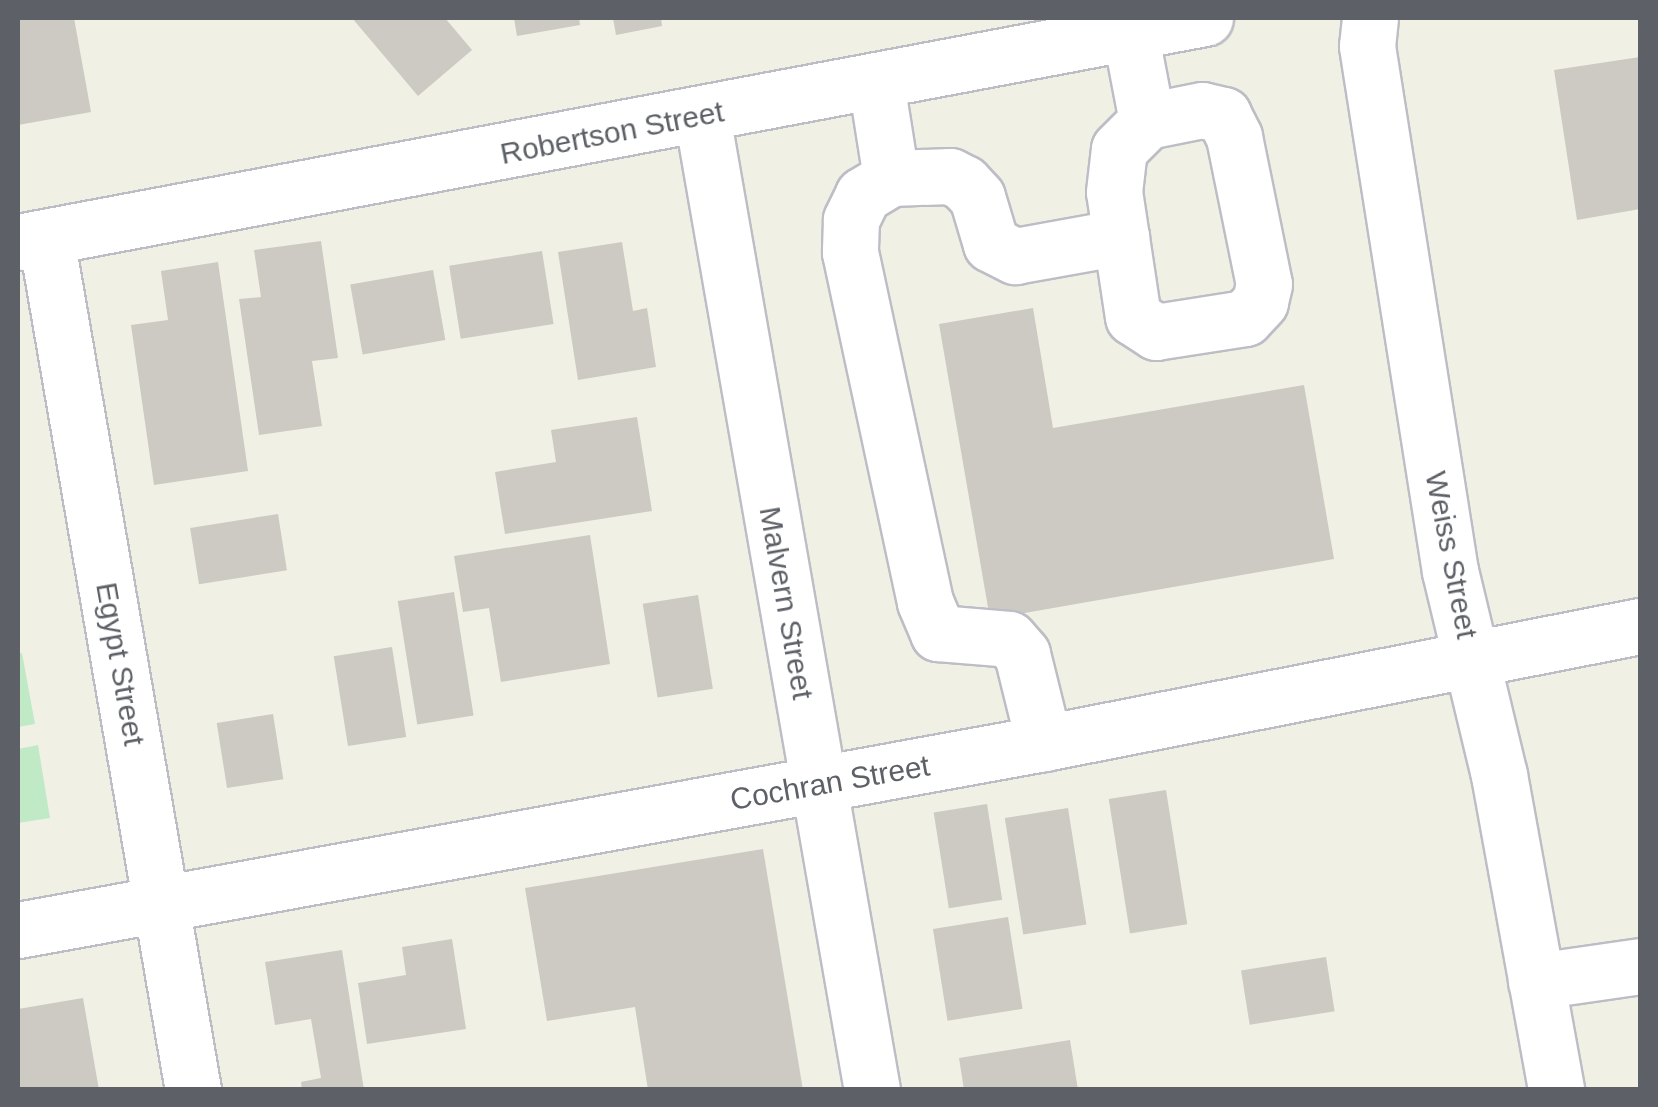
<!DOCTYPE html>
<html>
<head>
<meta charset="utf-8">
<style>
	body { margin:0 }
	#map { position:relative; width:1658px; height:1107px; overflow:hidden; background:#f1f0e5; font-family:Arial,sans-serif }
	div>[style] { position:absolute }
	.green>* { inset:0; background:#c0eac6 }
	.building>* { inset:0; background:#cccac2; transform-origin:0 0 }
	.roads { filter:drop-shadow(2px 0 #bdbec5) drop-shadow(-2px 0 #bdbec5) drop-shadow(0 2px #bdbec5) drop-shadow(0 -2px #bdbec5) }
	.minor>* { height:55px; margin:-27.5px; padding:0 27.5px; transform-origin:27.5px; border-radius:27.5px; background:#fff }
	span { translate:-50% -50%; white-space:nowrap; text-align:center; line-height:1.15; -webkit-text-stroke:8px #fff; paint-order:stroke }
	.street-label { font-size:30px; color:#5d6067 }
	.frame { position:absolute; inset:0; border:20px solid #5d6067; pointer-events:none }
</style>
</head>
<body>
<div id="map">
	<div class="green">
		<div style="clip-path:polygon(22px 653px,35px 724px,18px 727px,18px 654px)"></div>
		<div style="clip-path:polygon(38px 745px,50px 818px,18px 823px,18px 749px)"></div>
	</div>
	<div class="building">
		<div style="clip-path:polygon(18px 18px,74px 18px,91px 112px,18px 125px)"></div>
		<div style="clip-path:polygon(352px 18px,445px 18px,472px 50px,418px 96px)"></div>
		<div style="clip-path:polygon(514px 18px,579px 18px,580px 25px,517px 36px)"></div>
		<div style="clip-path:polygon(613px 18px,661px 18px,662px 26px,616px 35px)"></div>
		<div style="clip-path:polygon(1640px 57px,1640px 209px,1577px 220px,1554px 70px)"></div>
		<div style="clip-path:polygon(321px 241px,338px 358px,312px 361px,322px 426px,259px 435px,239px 299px,261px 297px,254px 250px)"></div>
		<div style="clip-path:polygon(622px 242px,633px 311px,647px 308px,656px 367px,578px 380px,558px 252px)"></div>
		<div style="left:542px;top:251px;width:74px;height:94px;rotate:81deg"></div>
		<div style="clip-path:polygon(218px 262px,248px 471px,154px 485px,131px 325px,168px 320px,161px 271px)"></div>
		<div style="left:433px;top:270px;width:71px;height:84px;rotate:80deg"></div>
		<div style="clip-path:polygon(1033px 308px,1053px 428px,1304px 385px,1334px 559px,990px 619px,939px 324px)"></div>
		<div style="clip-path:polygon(637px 417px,652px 511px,505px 534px,495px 472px,556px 462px,551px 430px)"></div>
		<div style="left:278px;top:514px;width:57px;height:89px;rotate:81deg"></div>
		<div style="clip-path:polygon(590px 535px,610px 664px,501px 682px,489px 608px,463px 612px,454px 556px)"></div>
		<div style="left:454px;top:592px;width:125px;height:57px;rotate:81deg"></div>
		<div style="left:698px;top:595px;width:95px;height:56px;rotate:81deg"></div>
		<div style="left:392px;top:647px;width:91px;height:59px;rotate:81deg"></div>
		<div style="left:273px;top:714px;width:66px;height:57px;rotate:81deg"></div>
		<div style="left:1166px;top:790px;width:136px;height:58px;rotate:81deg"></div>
		<div style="left:987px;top:804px;width:97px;height:54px;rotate:81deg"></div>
		<div style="left:1068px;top:808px;width:118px;height:64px;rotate:81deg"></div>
		<div style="clip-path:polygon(763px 849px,803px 1090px,648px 1090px,635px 1007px,547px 1021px,525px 888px)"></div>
		<div style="left:1008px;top:917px;width:93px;height:76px;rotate:81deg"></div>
		<div style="clip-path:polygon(452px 939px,466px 1029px,367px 1044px,358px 983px,406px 975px,402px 947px)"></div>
		<div style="clip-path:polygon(342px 950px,364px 1090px,302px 1090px,301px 1082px,321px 1078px,311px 1019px,275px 1025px,265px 962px)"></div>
		<div style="left:1326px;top:957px;width:55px;height:86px;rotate:81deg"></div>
		<div style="clip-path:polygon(83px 998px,99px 1090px,18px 1090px,18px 1009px)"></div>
		<div style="clip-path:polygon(1070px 1040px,1078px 1090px,964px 1090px,959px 1058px)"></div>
	</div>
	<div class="roads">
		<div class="minor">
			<div style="left:1370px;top:18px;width:28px;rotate:96deg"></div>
			<div style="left:1367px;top:46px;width:532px;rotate:81.02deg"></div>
			<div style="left:1450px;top:571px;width:210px;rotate:76.5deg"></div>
			<div style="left:1499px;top:775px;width:320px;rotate:79.7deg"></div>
			<div style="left:1130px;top:32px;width:91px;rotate:79.2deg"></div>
			<div style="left:876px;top:83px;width:96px;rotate:81deg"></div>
			<div style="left:891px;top:178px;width:33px;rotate:149deg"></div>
			<div style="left:863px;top:195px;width:28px;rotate:116deg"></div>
			<div style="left:851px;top:220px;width:32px;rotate:92deg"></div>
			<div style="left:850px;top:252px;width:358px;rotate:77.9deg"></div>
			<div style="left:925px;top:602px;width:34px;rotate:67deg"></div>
			<div style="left:938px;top:633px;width:71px;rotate:4.8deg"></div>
			<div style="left:1009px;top:639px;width:20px;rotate:49deg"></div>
			<div style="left:1022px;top:654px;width:92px;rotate:76.1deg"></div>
			<div style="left:1202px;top:110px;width:22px;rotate:13deg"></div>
			<div style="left:1223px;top:115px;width:25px;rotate:63deg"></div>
			<div style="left:1234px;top:137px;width:150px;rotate:78.5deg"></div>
			<div style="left:1264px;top:284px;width:18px;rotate:103deg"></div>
			<div style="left:1260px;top:302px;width:22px;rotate:133deg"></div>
			<div style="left:1245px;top:318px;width:90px;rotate:171.1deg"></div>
			<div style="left:1156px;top:332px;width:27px;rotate:-147deg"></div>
			<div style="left:1133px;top:317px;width:126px;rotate:-98.6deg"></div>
			<div style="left:1114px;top:192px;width:43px;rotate:-83.4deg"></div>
			<div style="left:1119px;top:149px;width:40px;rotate:-45deg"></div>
			<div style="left:1147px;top:121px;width:56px;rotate:-11.3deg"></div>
			<div style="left:702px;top:116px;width:989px;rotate:80.1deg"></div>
			<div style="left:891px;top:178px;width:59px;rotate:-1.9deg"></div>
			<div style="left:950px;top:176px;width:16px;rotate:27deg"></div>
			<div style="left:964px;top:183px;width:19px;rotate:47deg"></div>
			<div style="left:977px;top:197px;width:49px;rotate:73.4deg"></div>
			<div style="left:991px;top:244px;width:27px;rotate:27deg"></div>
			<div style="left:1015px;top:256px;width:108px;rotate:-10.2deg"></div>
			<div style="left:46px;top:238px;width:865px;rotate:80.21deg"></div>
			<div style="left:18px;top:242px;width:1208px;rotate:-10.69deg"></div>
			<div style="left:18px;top:930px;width:1043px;rotate:-10.33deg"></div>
			<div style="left:1044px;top:743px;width:607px;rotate:-11.11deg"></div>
			<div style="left:1536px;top:981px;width:105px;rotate:-8.2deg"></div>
		</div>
	</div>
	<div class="street-label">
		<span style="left:612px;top:133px;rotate:-11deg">Robertson Street</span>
		<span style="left:1451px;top:555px;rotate:79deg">Weiss Street</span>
		<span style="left:786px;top:603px;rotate:80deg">Malvern Street</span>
		<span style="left:120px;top:664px;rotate:80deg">Egypt Street</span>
		<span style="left:830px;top:783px;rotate:-10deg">Cochran Street</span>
	</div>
	<div class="frame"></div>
</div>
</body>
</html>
